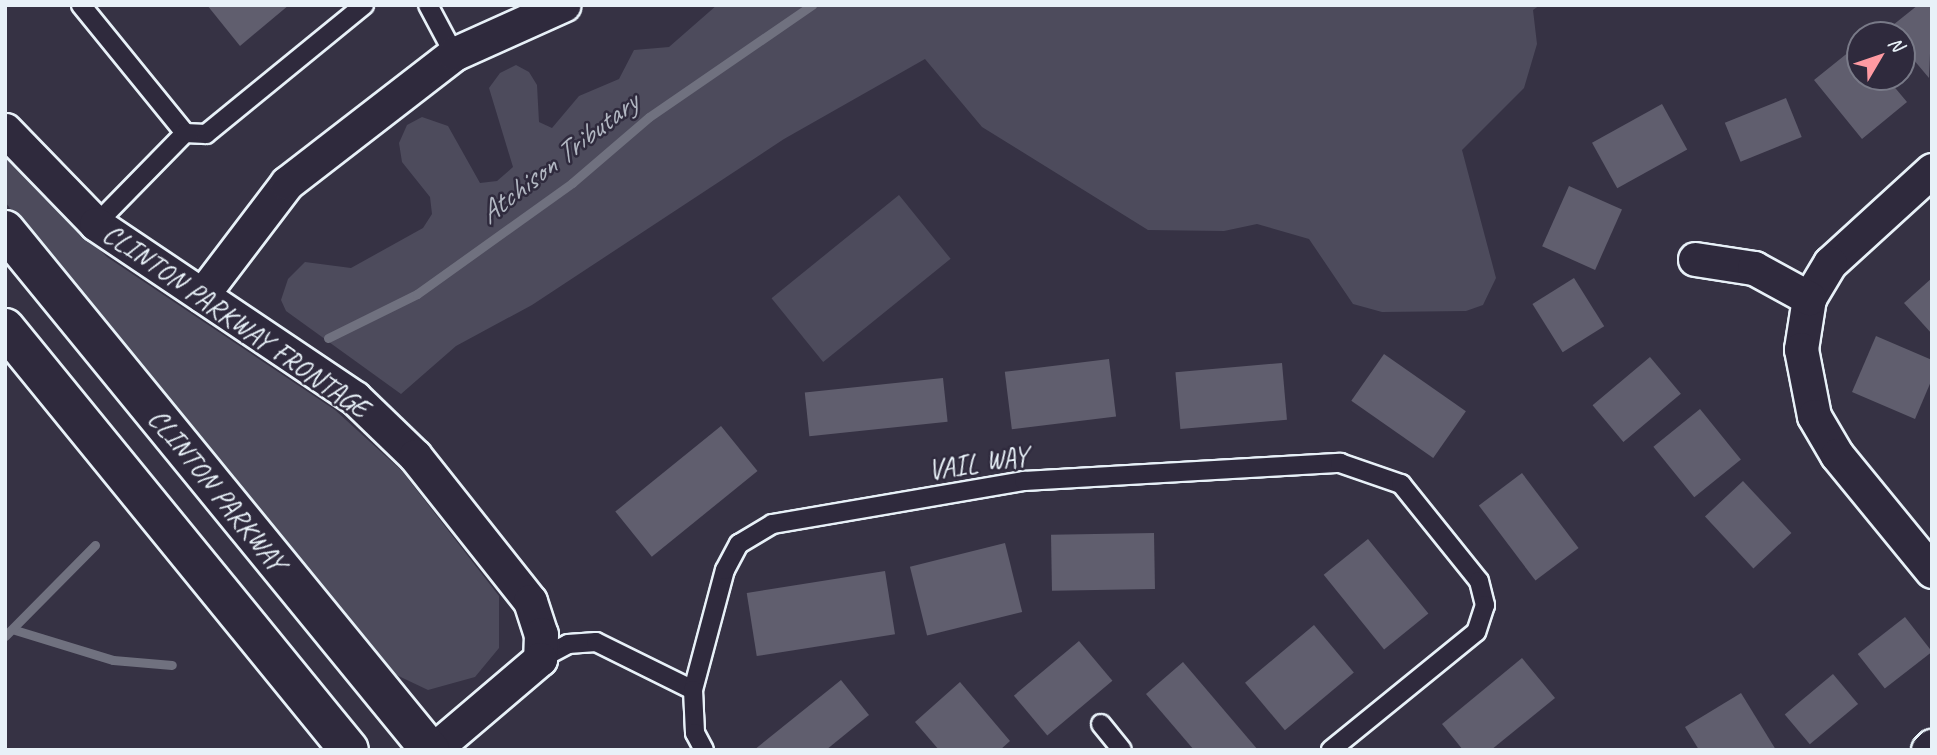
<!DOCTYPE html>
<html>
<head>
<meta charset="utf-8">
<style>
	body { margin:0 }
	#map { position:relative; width:1937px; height:755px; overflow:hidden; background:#363244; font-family:Caveat,sans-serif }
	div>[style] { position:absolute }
	.green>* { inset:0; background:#4d4b5c; transform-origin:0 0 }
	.stream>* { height:9px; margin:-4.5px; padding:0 4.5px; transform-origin:4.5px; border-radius:4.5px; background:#70717f }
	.building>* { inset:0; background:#605e6e; transform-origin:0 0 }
	.roads { filter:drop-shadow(2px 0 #e8f1f8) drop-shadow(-2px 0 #e8f1f8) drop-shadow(0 2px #e8f1f8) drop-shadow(0 -2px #e8f1f8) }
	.service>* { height:18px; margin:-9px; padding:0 9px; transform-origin:9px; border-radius:9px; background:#2f2a3d }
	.minor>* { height:33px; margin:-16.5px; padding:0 16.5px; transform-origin:16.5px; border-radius:16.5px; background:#2f2a3d }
	.primary>* { height:38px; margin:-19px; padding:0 19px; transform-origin:19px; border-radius:19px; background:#2f2a3d }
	span { translate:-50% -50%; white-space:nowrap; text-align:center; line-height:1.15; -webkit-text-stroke:5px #2f2a3d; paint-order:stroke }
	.street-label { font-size:28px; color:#e8f1f8 }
	.water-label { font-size:30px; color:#b2b7c2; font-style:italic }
	.frame { position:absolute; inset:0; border:7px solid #e8f1f8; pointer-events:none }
	.north { position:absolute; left:1846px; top:21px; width:70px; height:70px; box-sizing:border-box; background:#2f2a3d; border:2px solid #797a88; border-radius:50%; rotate:51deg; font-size:19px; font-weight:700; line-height:28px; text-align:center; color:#e8f1f8 }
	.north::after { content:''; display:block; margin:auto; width:24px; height:32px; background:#ff9aa2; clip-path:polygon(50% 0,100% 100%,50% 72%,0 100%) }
</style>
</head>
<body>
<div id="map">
	<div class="green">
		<div style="clip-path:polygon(717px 5px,1540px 5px,1533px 10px,1537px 44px,1524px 88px,1462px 150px,1496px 278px,1483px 305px,1466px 311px,1382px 312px,1353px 304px,1309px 239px,1257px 224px,1224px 231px,1148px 230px,982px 127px,925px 59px,784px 139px,532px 305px,456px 346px,401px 394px,286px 311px,281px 300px,288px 279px,305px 262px,351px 268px,423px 228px,432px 214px,430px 197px,402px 162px,399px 143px,407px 125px,422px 117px,448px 126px,480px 183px,497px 181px,513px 167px,489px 88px,500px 73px,516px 65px,529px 72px,537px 85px,539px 122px,552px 128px,579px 96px,619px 79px,634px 50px,669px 47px)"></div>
		<div style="clip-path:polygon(5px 156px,107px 257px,335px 410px,402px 471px,499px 596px,499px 648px,475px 677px,428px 690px,388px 671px,5px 202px)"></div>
		<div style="left:899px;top:195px;width:82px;height:164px;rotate:51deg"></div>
	</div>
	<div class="stream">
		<div style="left:328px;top:338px;width:99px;rotate:-26.3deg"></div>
		<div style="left:417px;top:294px;width:191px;rotate:-35.6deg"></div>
		<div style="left:572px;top:183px;width:101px;rotate:-40.6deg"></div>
		<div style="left:649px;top:117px;width:198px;rotate:-34.5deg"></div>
		<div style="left:15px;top:630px;width:102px;rotate:17deg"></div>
		<div style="left:113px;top:660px;width:59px;rotate:4.8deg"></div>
		<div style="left:5px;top:636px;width:128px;rotate:-45.3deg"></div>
	</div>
	<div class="building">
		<div style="clip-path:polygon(207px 5px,289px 5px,240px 46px)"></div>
		<div style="clip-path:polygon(1918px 5px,1932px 5px,1929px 78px,1902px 46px,1902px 35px,1888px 29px)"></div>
		<div style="clip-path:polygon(1860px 43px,1860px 77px,1886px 77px,1907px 102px,1862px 139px,1814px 80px)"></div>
		<div style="left:1786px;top:98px;width:42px;height:66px;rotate:68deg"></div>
		<div style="left:1662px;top:104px;width:52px;height:80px;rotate:61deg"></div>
		<div style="left:1569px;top:186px;width:58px;height:66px;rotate:24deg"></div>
		<div style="left:1574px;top:278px;width:57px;height:49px;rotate:58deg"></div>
		<div style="clip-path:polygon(1932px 278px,1932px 334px,1904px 303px)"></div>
		<div style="clip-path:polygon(1876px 336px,1932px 360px,1932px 379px,1915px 419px,1852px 392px)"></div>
		<div style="left:1384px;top:354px;width:100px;height:57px;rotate:35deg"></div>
		<div style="left:1650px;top:357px;width:48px;height:75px;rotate:50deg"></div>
		<div style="left:1109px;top:359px;width:58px;height:105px;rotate:83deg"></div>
		<div style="left:1282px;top:363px;width:57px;height:107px;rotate:85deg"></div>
		<div style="left:943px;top:378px;width:44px;height:139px;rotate:84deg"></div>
		<div style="left:1700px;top:409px;width:65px;height:60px;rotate:51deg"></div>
		<div style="left:721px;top:426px;width:58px;height:136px;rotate:51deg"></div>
		<div style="left:1522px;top:473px;width:94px;height:54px;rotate:53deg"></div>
		<div style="left:1743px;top:481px;width:71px;height:52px;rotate:47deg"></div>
		<div style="left:1154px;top:533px;width:56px;height:103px;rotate:89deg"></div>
		<div style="left:1368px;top:539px;width:96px;height:57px;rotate:51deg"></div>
		<div style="left:1005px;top:543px;width:71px;height:98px;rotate:76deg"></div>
		<div style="left:885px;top:571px;width:64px;height:140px;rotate:81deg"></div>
		<div style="left:1905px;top:617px;width:44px;height:60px;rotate:52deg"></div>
		<div style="left:1314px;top:625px;width:62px;height:90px;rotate:50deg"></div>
		<div style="left:1079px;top:641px;width:52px;height:85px;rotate:50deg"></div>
		<div style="clip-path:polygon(1522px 658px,1555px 698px,1491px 750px,1463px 750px,1442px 724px)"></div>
		<div style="clip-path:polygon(1183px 662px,1258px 750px,1194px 750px,1146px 694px)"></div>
		<div style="left:1833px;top:674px;width:39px;height:63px;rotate:50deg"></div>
		<div style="clip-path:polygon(841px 680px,869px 715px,826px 750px,754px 750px)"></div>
		<div style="clip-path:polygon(960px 682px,1010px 741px,1000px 750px,939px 750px,915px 722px)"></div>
		<div style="clip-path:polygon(1741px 693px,1776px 750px,1699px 750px,1685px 727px)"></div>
	</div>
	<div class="roads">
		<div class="service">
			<div style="left:81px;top:5px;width:165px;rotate:50.9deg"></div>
			<div style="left:428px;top:5px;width:55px;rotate:62deg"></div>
			<div style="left:96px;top:224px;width:127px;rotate:-45.6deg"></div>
			<div style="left:185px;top:133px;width:21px;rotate:3deg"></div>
			<div style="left:206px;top:134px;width:204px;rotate:-39.2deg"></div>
			<div style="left:540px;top:659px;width:32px;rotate:-28deg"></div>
			<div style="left:568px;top:644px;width:28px;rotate:-4deg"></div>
			<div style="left:596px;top:642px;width:108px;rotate:26.3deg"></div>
			<div style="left:693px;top:690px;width:124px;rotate:-75.1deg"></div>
			<div style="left:725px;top:570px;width:30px;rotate:-62deg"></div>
			<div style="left:739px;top:544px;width:39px;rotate:-31deg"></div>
			<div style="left:772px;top:524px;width:256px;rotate:-9.7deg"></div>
			<div style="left:1024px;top:481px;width:317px;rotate:-3.3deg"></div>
			<div style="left:1340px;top:463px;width:65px;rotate:19deg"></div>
			<div style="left:1401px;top:484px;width:124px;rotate:51.2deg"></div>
			<div style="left:1479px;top:581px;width:25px;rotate:76deg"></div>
			<div style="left:1485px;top:605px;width:28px;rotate:108deg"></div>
			<div style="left:1476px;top:632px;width:187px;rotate:140.9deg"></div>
			<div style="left:693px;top:690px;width:43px;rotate:87.3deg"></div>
			<div style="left:695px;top:733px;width:19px;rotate:62deg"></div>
			<div style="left:1101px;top:724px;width:33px;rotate:51deg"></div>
		</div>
		<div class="minor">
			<div style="left:5px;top:130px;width:131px;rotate:45.9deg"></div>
			<div style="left:96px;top:224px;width:312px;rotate:33.9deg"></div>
			<div style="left:355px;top:398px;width:83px;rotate:44deg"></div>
			<div style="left:415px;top:456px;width:185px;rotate:51.6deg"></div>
			<div style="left:530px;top:601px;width:35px;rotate:72deg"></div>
			<div style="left:541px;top:634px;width:25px;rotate:92deg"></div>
			<div style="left:540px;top:659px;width:140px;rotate:139.6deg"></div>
			<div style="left:1932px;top:170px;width:138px;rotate:137.6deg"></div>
			<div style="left:1830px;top:263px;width:41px;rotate:121deg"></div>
			<div style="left:1809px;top:298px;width:52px;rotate:98.9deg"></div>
			<div style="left:1801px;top:349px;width:68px;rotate:79deg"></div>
			<div style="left:1814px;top:416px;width:45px;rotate:59.5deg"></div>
			<div style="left:1837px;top:455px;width:150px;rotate:50.7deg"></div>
			<div style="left:1695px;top:259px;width:60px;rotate:8.7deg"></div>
			<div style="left:1754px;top:268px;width:63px;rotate:28.6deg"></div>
			<div style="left:202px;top:295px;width:141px;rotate:-52.8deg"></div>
			<div style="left:287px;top:183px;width:211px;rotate:-37.7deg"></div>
			<div style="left:454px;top:54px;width:120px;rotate:-24.2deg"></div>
			<div style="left:1928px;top:750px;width:6px;rotate:-45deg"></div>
		</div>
		<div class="primary">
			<div style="left:5px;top:230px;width:672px;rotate:50.74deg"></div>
			<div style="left:5px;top:328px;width:544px;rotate:50.81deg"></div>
		</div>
	</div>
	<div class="street-label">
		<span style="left:236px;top:321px;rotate:35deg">CLINTON PARKWAY FRONTAGE</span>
		<span style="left:978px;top:463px;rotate:-8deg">VAIL WAY</span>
		<span style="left:217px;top:490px;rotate:51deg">CLINTON PARKWAY</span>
	</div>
	<div class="water-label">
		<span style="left:558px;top:158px;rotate:-38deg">Atchison Tributary</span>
	</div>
	<div class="frame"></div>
	<div class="north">N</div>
</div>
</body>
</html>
